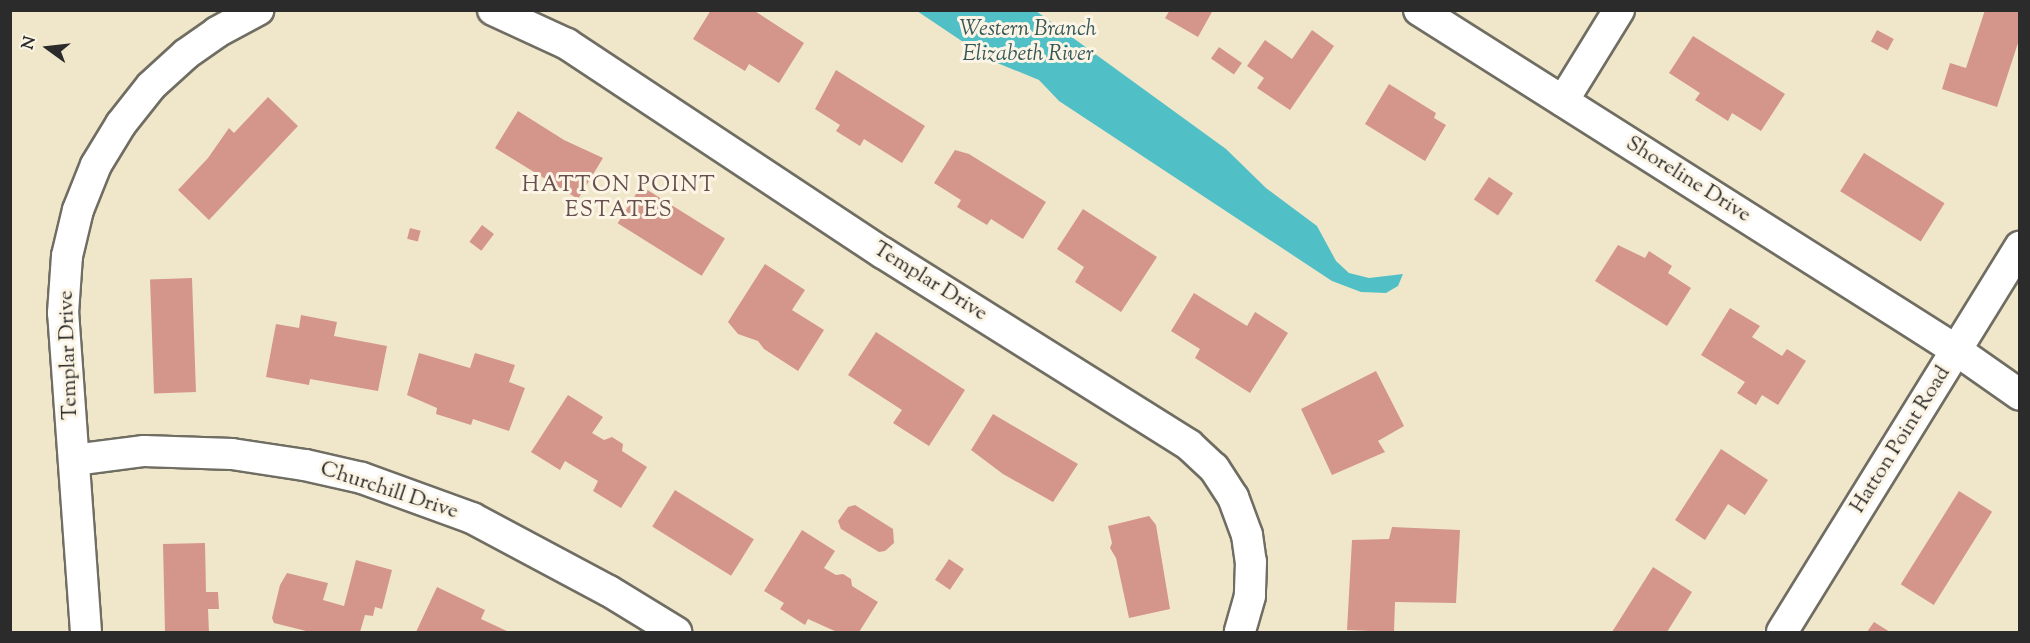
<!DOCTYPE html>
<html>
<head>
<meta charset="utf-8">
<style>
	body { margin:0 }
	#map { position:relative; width:2030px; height:643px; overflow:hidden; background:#f0e7ca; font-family:"Sorts Mill Goudy",serif }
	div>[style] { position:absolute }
	.water>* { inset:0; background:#51c0c6 }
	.building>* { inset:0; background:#d4958b; transform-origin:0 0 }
	.roads { filter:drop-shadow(2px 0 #706d63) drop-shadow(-2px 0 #706d63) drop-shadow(0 2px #706d63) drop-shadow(0 -2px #706d63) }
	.minor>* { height:30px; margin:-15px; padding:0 15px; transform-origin:15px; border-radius:15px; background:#fff }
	span { translate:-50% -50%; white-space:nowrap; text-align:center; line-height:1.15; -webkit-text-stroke:6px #fcf5e5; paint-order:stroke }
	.street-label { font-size:21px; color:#2b2b2b }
	.water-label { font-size:22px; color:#36585a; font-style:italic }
	.neighbourhood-label { font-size:22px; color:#66504d; letter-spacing:1.5px }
	.frame { position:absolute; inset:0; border:12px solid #2b2b2b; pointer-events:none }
	.north { position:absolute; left:18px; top:18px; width:60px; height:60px; -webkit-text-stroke:4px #fcf5e5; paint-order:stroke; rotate:285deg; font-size:16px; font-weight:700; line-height:24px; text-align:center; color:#2b2b2b }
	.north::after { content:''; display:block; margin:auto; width:21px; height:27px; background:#2b2b2b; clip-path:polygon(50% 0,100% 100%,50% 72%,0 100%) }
</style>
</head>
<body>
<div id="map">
	<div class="water">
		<div style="clip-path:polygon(917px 11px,1036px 11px,1226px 149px,1266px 188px,1317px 226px,1336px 261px,1349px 273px,1369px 278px,1403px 274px,1398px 286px,1386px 293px,1361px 292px,1332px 281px,1059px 101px,1039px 80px,990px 60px)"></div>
	</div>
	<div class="building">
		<div style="clip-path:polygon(711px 10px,753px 10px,804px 43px,779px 83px,749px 64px,745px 71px,693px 39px)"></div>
		<div style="clip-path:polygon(1170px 10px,1213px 10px,1198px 37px,1165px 18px)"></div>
		<div style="clip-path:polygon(1985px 10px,2020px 10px,2020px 37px,1997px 107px,1942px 89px,1950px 63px,1966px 68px)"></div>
		<div style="clip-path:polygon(1312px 30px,1334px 46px,1290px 110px,1257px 88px,1264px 78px,1247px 66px,1265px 40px,1292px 59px)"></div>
		<div style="left:1877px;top:30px;width:19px;height:13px;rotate:28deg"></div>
		<div style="clip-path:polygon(1693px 36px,1785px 94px,1761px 131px,1732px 113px,1728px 121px,1695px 100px,1700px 93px,1669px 73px)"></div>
		<div style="left:1219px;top:47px;width:28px;height:14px;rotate:35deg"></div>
		<div style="clip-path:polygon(836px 70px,925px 126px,902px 163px,864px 139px,860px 146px,836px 131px,840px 125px,815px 109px)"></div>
		<div style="clip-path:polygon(1389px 84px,1436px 113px,1434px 118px,1446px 125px,1425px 161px,1365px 124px)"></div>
		<div style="clip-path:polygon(268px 97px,298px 126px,209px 220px,178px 190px,208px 158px,229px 128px,234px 133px)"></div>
		<div style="clip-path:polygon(518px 111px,564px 140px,603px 158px,578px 199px,495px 148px)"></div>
		<div style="clip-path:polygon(955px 150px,969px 154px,1046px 202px,1023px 239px,991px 219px,987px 225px,957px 207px,961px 200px,934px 183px)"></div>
		<div style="left:1864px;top:153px;width:95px;height:45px;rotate:32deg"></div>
		<div style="left:1489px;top:177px;width:29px;height:27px;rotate:34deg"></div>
		<div style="left:641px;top:186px;width:99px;height:44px;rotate:32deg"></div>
		<div style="clip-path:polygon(1083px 209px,1157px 257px,1121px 312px,1075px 282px,1084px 267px,1057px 249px)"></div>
		<div style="left:482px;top:225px;width:15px;height:21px;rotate:37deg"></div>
		<div style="left:410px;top:228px;width:11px;height:11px;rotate:15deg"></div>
		<div style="clip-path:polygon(1618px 245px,1645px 258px,1649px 251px,1672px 266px,1668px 273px,1691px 288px,1667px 326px,1595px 281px)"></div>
		<div style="clip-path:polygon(765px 264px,805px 290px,792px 310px,824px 330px,798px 371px,764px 349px,758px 341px,738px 334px,728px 322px)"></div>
		<div style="left:192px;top:278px;width:114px;height:42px;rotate:88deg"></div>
		<div style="clip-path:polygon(1194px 293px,1247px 326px,1255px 312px,1288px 333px,1250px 393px,1195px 358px,1200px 349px,1171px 331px)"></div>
		<div style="clip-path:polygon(1730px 308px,1760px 326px,1752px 337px,1782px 356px,1787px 349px,1806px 361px,1778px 405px,1762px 395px,1756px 405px,1737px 393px,1745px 382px,1701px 355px)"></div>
		<div style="clip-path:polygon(301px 315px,337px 322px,334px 336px,387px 346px,378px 391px,310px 379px,309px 385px,266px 377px,276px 324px,299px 328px)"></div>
		<div style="clip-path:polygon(876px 332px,965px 390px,929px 446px,893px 423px,902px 410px,848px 375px)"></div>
		<div style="clip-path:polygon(419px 353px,470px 368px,475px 353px,515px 365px,509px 382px,525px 388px,509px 431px,473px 419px,471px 425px,436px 414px,437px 408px,407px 395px)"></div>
		<div style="clip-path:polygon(1376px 371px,1404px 426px,1378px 441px,1385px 452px,1332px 475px,1301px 409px)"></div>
		<div style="clip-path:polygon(568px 395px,603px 417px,592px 433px,604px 440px,612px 437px,623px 444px,622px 451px,647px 467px,621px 508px,593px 491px,598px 481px,565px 461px,560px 470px,531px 452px)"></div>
		<div style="clip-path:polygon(993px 414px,1078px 464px,1053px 502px,1003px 474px,971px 450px)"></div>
		<div style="clip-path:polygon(1721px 449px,1768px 480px,1745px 515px,1728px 504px,1705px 540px,1675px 520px)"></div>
		<div style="left:675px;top:490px;width:93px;height:43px;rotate:32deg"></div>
		<div style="left:1959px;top:491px;width:39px;height:110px;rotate:32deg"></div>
		<div style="clip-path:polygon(855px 505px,893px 529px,894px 543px,885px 551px,879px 552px,841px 529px,838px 521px,848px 507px)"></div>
		<div style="clip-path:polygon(1149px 516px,1156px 525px,1170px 609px,1129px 618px,1116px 558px,1110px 548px,1112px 543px,1108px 526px)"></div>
		<div style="clip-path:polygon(1392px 527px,1460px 530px,1456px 603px,1395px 602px,1394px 632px,1347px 630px,1352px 540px,1389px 539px)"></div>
		<div style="clip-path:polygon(802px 530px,835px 551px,824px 568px,836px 575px,843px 574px,851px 579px,852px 586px,878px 602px,859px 632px,837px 632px,808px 619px,805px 625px,780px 609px,784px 603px,764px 591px)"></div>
		<div style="clip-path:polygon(205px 543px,206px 592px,218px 592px,219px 609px,208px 609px,209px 632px,165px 632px,163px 544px)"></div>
		<div style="left:949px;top:559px;width:18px;height:25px;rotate:34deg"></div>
		<div style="clip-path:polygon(356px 560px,392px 570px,382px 609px,375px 607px,373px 616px,365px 615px,360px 632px,310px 632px,274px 623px,272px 618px,280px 585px,287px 573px,328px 583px,323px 600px,344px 606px)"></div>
		<div style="clip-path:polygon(1653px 567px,1692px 592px,1667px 632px,1612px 632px)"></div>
		<div style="clip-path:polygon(437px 587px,485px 610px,481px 619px,509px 632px,416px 632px)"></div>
		<div style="clip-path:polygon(1874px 622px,1890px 632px,1867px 632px)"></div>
	</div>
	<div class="roads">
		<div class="minor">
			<div style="left:493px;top:10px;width:81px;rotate:24.7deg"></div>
			<div style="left:567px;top:44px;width:379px;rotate:33.5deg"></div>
			<div style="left:883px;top:253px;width:361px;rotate:32.1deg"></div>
			<div style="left:1189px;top:445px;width:34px;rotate:43deg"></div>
			<div style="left:1214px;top:468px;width:35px;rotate:57deg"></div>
			<div style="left:1233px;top:497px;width:40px;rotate:69.8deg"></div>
			<div style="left:1247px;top:535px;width:27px;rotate:82deg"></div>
			<div style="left:1251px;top:562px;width:34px;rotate:92deg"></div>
			<div style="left:1250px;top:596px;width:37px;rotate:106deg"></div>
			<div style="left:1419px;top:10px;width:636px;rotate:32.34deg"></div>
			<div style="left:1956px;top:350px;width:78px;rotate:35.1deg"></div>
			<div style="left:1563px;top:101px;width:107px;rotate:-58.4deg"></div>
			<div style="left:74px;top:460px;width:71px;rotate:-7.3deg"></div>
			<div style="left:144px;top:451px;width:88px;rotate:2deg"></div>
			<div style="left:232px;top:454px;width:74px;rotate:8.6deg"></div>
			<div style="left:305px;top:465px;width:58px;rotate:12.8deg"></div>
			<div style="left:362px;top:478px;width:117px;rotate:20deg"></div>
			<div style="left:472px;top:518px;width:155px;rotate:28.1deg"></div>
			<div style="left:609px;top:591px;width:79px;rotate:31.5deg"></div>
			<div style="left:86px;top:632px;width:320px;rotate:-94.1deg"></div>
			<div style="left:63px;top:313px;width:57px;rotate:-86deg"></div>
			<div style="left:67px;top:256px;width:47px;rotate:-76.6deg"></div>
			<div style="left:78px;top:210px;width:48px;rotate:-68.2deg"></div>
			<div style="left:96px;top:165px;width:48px;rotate:-58.6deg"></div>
			<div style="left:121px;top:124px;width:48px;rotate:-51.7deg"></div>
			<div style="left:151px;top:86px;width:47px;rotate:-42.4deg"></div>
			<div style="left:186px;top:54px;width:38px;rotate:-35deg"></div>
			<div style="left:217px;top:32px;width:47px;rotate:-28.2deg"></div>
			<div style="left:1782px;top:632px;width:453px;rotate:-58.3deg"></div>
		</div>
	</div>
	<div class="street-label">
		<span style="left:1688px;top:180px;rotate:32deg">Shoreline Drive</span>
		<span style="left:930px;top:282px;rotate:32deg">Templar Drive</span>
		<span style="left:69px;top:355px;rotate:-92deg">Templar Drive</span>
		<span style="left:1901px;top:440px;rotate:-58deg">Hatton Point Road</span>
		<span style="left:389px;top:491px;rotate:18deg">Churchill Drive</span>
	</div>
	<div class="water-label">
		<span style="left:1028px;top:43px">Western Branch<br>Elizabeth River</span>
	</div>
	<div class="neighbourhood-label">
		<span style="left:619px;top:199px">HATTON POINT<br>ESTATES</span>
	</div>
	<div class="frame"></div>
	<div class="north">N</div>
</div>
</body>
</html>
